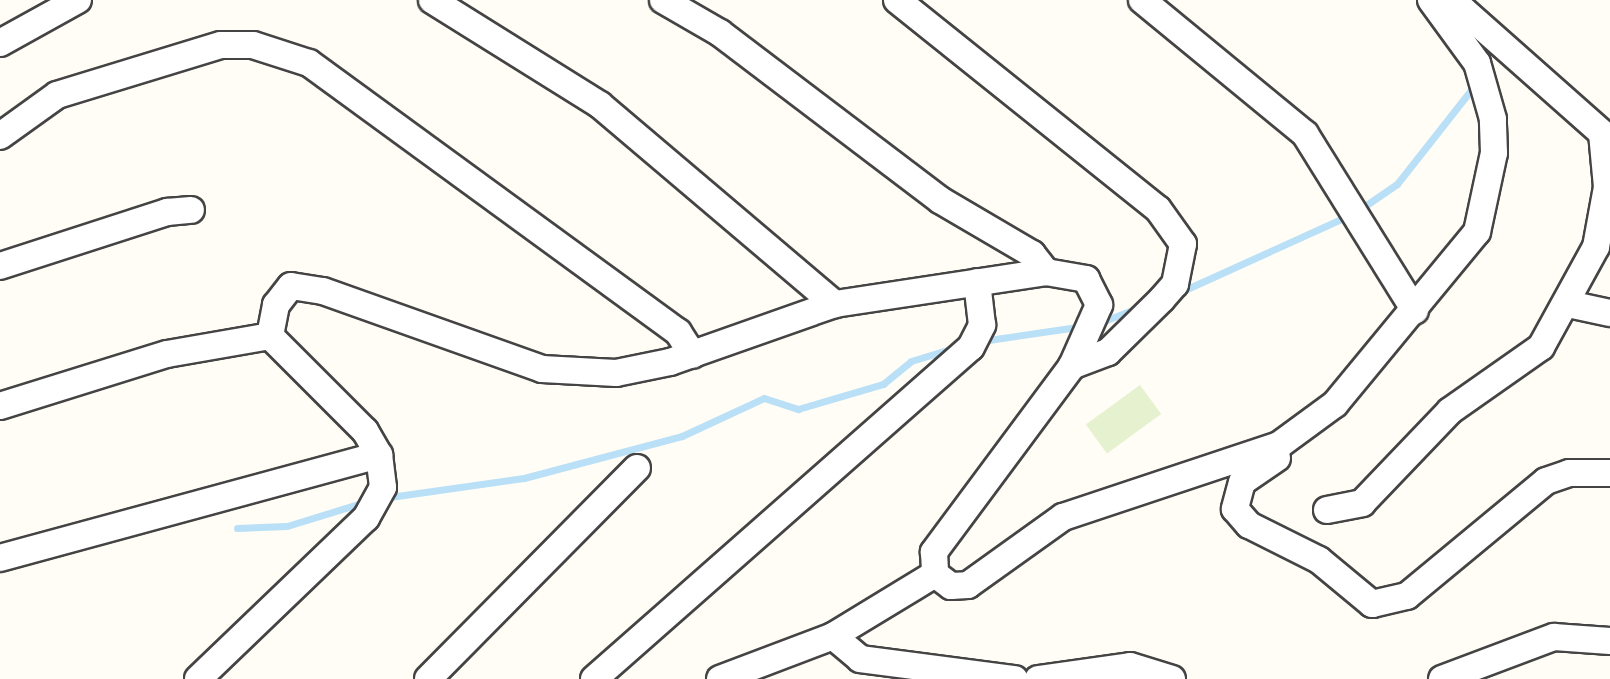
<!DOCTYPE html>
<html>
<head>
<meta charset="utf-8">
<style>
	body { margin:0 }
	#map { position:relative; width:1610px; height:679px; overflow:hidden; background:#fffdf5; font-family:"Libre Baskerville",serif }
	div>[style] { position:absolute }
	.pitch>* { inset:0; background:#e6f2cf; transform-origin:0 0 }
	.stream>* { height:7px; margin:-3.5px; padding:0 3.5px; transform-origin:3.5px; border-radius:3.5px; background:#b9e0f7 }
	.roads { filter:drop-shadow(2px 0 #444) drop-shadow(-2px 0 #444) drop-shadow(0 2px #444) drop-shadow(0 -2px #444) }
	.minor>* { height:26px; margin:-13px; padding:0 13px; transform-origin:13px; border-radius:13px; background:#fff }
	span { translate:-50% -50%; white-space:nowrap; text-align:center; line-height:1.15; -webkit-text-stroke:7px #fff; paint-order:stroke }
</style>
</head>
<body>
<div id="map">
	<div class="pitch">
		<div style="left:1140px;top:385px;width:36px;height:67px;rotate:54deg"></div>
	</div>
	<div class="stream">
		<div style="left:1359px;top:210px;width:46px;rotate:-34.4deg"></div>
		<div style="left:1397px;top:184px;width:125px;rotate:-51.8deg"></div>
		<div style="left:1178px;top:293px;width:187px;rotate:-24.4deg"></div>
		<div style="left:1099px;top:323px;width:44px;rotate:-21.3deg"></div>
		<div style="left:982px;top:341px;width:103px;rotate:-8.4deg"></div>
		<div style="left:383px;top:498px;width:142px;rotate:-8.1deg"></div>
		<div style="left:524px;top:478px;width:163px;rotate:-14.9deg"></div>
		<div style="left:682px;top:436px;width:90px;rotate:-24.9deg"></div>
		<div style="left:764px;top:398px;width:36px;rotate:18deg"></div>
		<div style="left:798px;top:409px;width:89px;rotate:-16.4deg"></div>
		<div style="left:883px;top:384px;width:36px;rotate:-39deg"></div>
		<div style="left:911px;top:361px;width:48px;rotate:-16.9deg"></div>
		<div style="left:237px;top:528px;width:50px;rotate:-2.3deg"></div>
		<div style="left:287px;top:526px;width:82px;rotate:-17.1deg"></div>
	</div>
	<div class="roads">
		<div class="minor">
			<div style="left:432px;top:0;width:198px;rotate:32deg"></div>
			<div style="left:600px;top:105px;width:308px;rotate:40.3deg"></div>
			<div style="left:663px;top:0;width:66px;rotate:30.1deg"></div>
			<div style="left:720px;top:33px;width:276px;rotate:37.2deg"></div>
			<div style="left:940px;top:200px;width:107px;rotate:30.4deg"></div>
			<div style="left:1032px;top:254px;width:23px;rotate:52deg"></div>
			<div style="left:897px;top:0;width:334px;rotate:38.7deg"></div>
			<div style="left:1158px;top:209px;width:43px;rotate:54.5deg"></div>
			<div style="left:1183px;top:244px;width:41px;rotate:101.3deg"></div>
			<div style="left:1175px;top:284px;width:20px;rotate:131deg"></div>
			<div style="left:1162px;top:299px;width:76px;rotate:135.5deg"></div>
			<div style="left:1108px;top:352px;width:39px;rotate:159deg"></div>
			<div style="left:1142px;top:0;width:211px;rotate:39.4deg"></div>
			<div style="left:1305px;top:134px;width:208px;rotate:58.1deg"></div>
			<div style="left:0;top:43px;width:89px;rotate:-28.9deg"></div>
			<div style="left:0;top:136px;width:70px;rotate:-35.7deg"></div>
			<div style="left:57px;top:95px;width:171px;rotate:-17deg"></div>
			<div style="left:221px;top:45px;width:32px"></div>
			<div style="left:253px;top:45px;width:59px;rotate:17.8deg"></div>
			<div style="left:309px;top:63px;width:457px;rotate:36.1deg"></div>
			<div style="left:678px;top:332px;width:27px;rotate:57deg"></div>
			<div style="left:0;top:266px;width:176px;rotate:-17.9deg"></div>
			<div style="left:167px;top:212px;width:24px;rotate:-5deg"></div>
			<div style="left:1568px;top:304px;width:43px;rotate:12.1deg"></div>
			<div style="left:0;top:406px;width:175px;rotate:-17.3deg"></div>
			<div style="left:167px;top:354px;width:105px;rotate:-9.9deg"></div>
			<div style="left:1277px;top:458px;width:42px;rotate:145.6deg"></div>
			<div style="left:1242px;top:482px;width:28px;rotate:105deg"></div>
			<div style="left:1235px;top:509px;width:21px;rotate:49deg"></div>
			<div style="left:1249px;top:525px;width:78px;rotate:26.6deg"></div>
			<div style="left:1319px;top:560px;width:69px;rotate:39.7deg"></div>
			<div style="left:1372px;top:604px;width:36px;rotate:-13deg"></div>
			<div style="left:1407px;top:596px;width:180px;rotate:-39.6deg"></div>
			<div style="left:1546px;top:481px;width:24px;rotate:-19deg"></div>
			<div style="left:1569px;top:473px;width:41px"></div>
			<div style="left:1327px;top:510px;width:36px;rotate:-11deg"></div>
			<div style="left:1362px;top:503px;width:127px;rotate:-46.3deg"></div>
			<div style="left:1450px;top:411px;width:111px;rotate:-35.1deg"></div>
			<div style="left:1541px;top:347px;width:114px;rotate:-61.2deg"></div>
			<div style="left:1596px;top:247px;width:61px;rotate:-79.6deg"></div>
			<div style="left:1607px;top:187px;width:54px;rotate:-95.3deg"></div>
			<div style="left:1602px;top:133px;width:184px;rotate:-138.5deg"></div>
			<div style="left:1464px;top:11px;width:22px;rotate:-177deg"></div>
			<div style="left:0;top:558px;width:393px;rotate:-15.2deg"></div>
			<div style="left:833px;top:636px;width:35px;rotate:40deg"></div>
			<div style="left:860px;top:659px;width:156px;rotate:7.4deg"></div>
			<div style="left:198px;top:679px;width:233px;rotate:-43.8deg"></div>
			<div style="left:366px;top:518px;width:35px;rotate:-61deg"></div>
			<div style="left:383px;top:487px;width:32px;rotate:-97deg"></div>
			<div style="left:379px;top:455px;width:28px;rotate:-120deg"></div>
			<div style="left:365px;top:431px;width:134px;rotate:-135deg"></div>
			<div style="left:270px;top:336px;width:32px;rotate:-79deg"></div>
			<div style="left:276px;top:305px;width:24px;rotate:-52deg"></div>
			<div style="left:291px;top:286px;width:32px;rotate:9deg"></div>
			<div style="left:323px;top:291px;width:232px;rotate:19.6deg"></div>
			<div style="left:542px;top:369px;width:74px;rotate:3.1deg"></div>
			<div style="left:616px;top:373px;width:55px;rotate:-11.5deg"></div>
			<div style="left:670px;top:362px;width:175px;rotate:-19.4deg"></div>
			<div style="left:835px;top:304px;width:213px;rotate:-8.6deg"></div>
			<div style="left:1046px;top:272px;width:41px;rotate:9.9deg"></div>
			<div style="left:1086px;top:279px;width:29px;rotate:63deg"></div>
			<div style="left:1099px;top:305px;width:67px;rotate:113.9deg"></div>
			<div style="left:1072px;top:366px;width:232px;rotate:126.6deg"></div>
			<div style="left:934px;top:552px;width:22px;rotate:87deg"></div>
			<div style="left:935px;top:574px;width:20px;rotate:37deg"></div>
			<div style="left:951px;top:586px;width:17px;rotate:-3deg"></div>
			<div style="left:968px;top:585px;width:117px;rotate:-35.6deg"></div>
			<div style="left:1063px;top:517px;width:228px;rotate:-18.4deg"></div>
			<div style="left:1279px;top:445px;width:69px;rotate:-36.2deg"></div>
			<div style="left:1335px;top:404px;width:223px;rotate:-50.5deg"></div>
			<div style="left:1477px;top:232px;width:81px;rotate:-77.9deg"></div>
			<div style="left:1494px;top:153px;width:34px;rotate:-92deg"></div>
			<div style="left:1493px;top:119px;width:58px;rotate:-105.9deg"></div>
			<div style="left:1477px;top:63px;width:78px;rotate:-126.1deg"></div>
			<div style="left:428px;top:679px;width:297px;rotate:-45.3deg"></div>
			<div style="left:594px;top:679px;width:502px;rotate:-41.37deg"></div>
			<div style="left:971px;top:347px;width:25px;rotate:-63deg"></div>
			<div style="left:982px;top:325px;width:43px;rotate:-96.6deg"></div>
			<div style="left:720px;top:679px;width:121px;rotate:-20.8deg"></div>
			<div style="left:833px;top:636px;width:119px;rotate:-31.3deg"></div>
			<div style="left:1038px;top:679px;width:93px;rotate:-8deg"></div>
			<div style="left:1130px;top:666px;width:44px;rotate:17.2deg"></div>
			<div style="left:1442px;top:679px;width:120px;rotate:-20.6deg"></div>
			<div style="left:1554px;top:637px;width:56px;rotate:4.1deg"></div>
		</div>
	</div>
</div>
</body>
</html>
